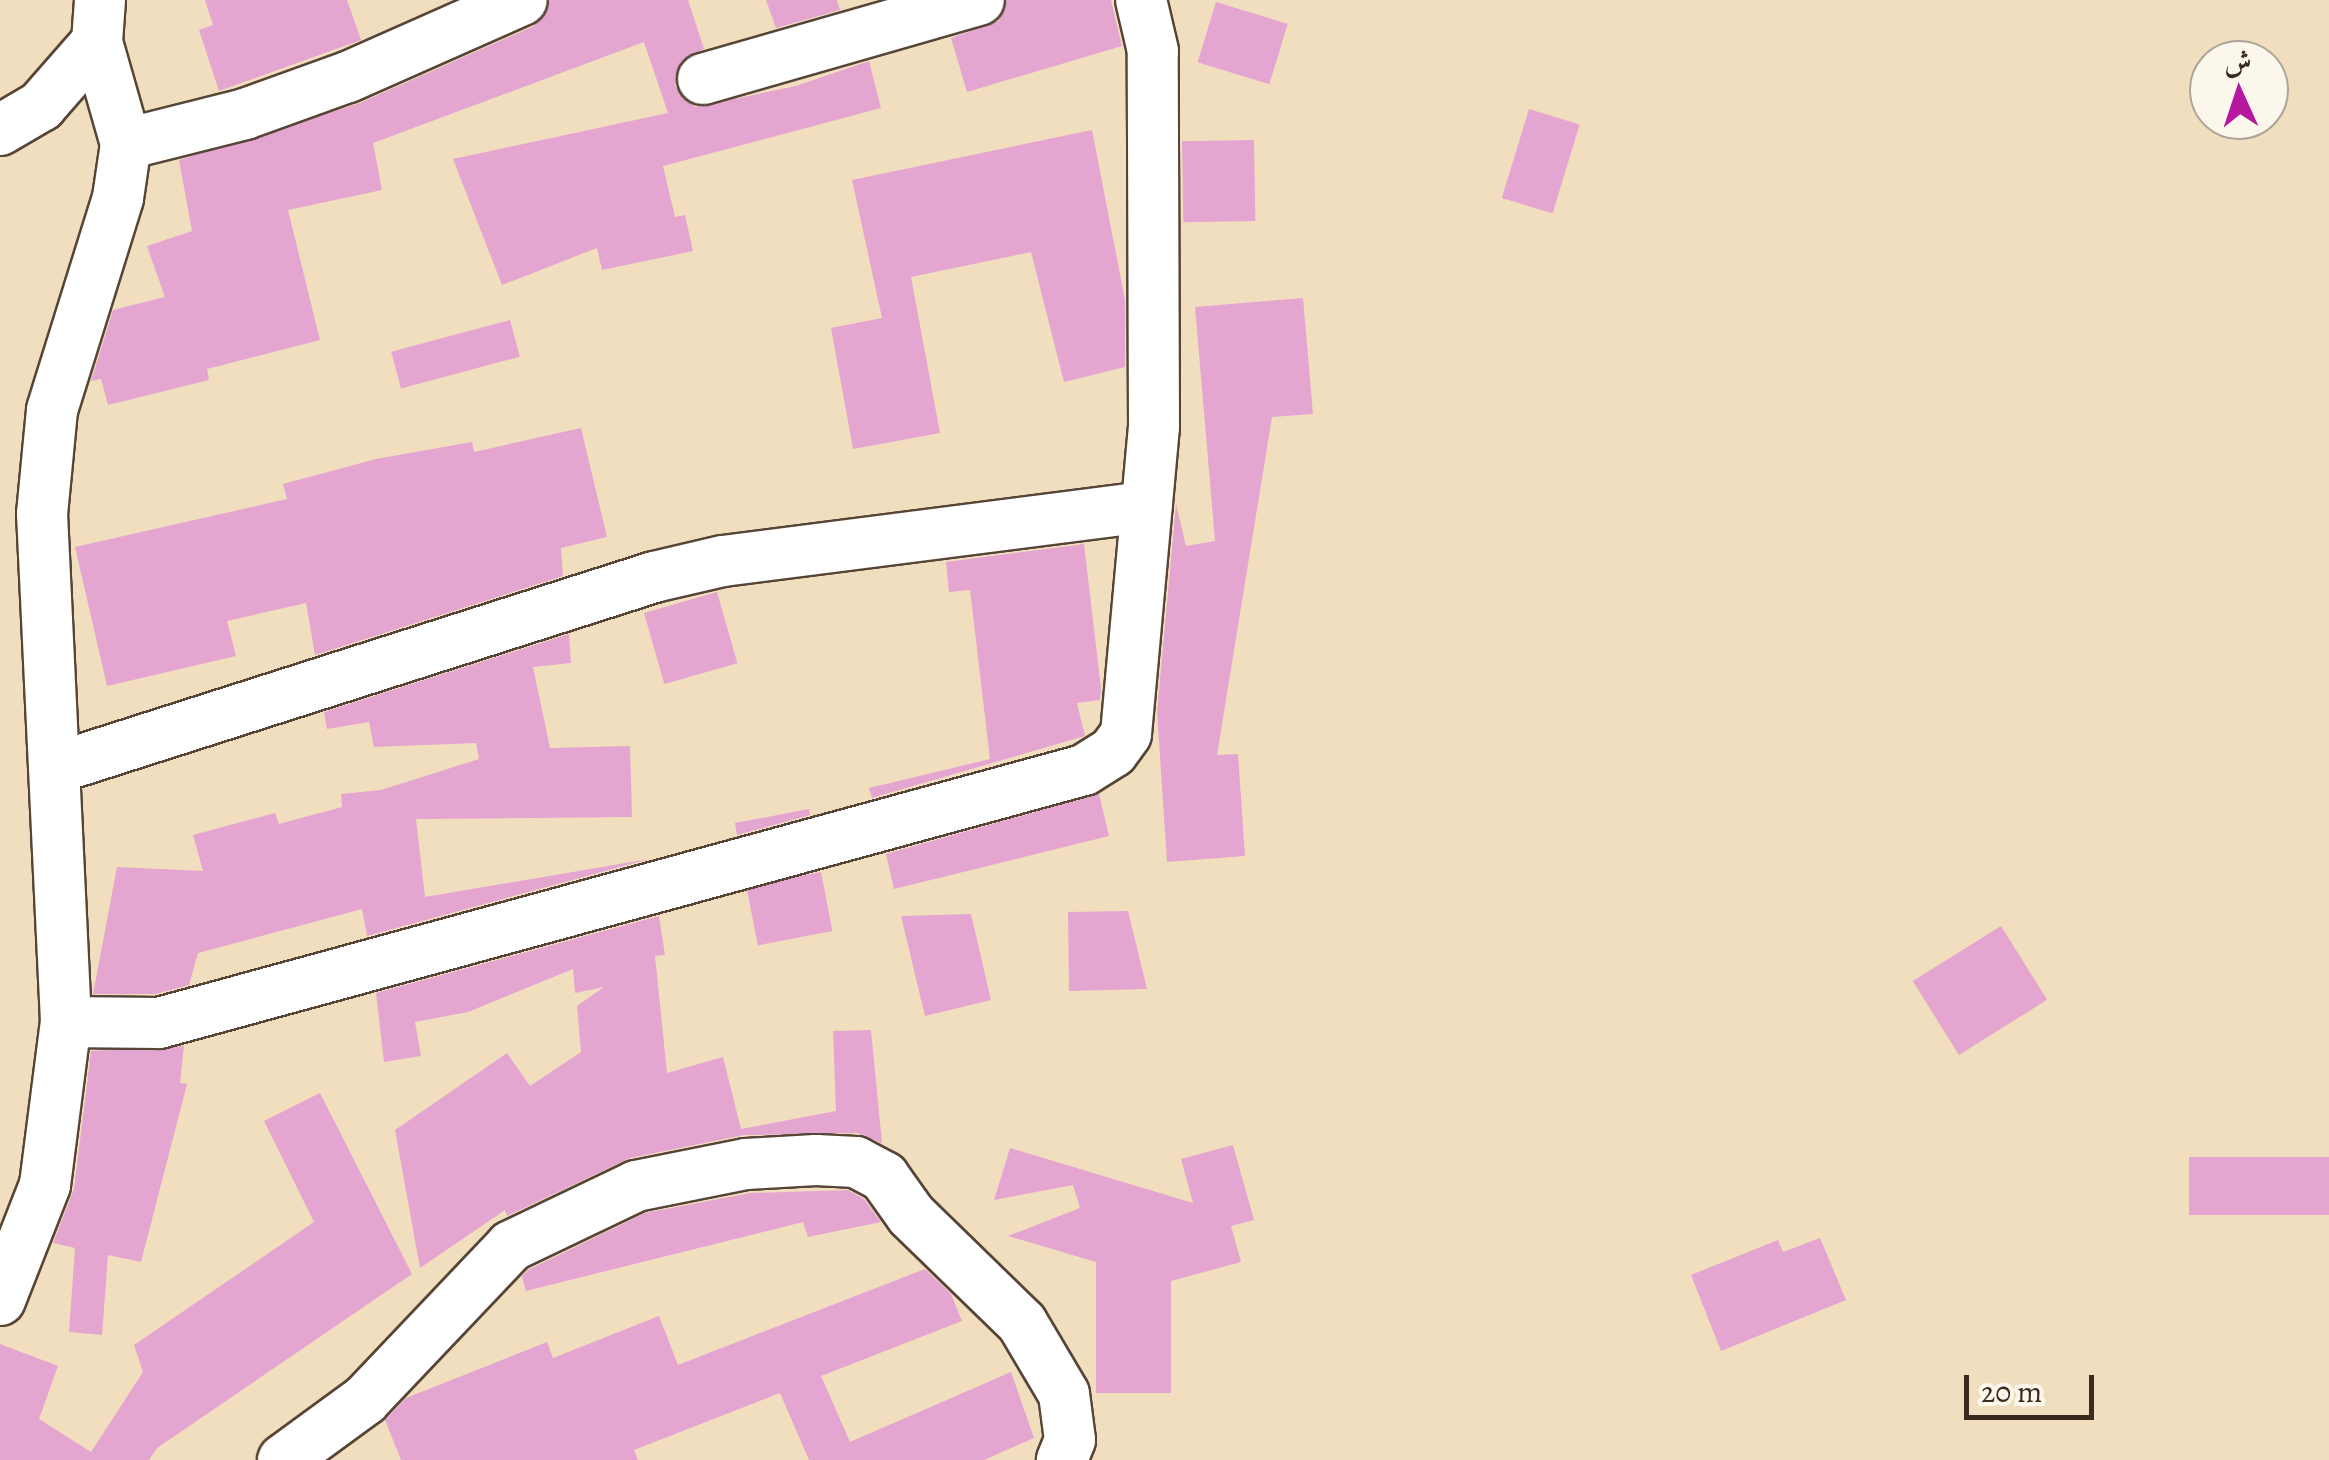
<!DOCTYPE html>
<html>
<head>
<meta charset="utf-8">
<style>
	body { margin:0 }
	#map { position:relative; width:2329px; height:1460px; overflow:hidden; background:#f1debe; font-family:Alegreya,Amiri,serif }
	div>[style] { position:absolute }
	.building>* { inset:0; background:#e5a5d1; transform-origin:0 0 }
	.roads { filter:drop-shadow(2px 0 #564536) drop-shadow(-2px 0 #564536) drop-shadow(0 2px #564536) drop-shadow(0 -2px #564536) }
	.street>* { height:50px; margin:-25px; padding:0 25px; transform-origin:25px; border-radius:25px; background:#fff }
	span { translate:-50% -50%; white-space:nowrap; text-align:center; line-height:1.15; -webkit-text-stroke:9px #fbf7ec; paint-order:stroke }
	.north { position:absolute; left:2189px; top:40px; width:100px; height:100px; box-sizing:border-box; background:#fbf7ec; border:2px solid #aea59a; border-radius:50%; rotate:357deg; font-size:28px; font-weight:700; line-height:40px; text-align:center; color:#3b2a1e }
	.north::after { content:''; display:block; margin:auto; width:35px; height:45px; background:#b5179e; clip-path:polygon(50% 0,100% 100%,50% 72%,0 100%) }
	.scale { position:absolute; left:1964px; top:1375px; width:130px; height:45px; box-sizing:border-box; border:5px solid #3b2a1e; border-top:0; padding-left:12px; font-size:30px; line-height:35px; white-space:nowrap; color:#3b2a1e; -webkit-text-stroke:8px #fbf7ec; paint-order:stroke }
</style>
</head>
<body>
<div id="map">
	<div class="building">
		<div style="clip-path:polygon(205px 0,347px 0,361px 40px,219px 91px,199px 30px,213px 25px)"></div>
		<div style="clip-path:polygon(550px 0,688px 0,704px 49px,682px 60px,675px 86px,695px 107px,796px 86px,869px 61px,881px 108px,663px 166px,675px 217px,685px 215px,693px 251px,602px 270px,597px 248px,502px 285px,453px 159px,668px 113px,644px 42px,373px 143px,382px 190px,288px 210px,320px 340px,207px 369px,209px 380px,108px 405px,101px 379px,91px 381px,113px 310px,165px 297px,147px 246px,192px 231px,179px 160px,360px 103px,534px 26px)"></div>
		<div style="clip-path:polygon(766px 0,837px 0,840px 10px,776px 28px)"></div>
		<div style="clip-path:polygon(1007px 0,1111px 0,1122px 46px,967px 92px,951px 38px,999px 21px)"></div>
		<div style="left:1216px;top:2px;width:75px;height:63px;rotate:17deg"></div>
		<div style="left:1529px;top:109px;width:53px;height:93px;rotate:17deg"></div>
		<div style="clip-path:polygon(1092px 130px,1125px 300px,1125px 367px,1064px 382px,1031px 252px,911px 277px,940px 433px,853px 449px,831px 328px,882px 318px,852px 180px)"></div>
		<div style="left:1254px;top:140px;width:81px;height:72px;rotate:89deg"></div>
		<div style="clip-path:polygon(1303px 298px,1313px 414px,1272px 417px,1217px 755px,1238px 754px,1245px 856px,1167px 862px,1157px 712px,1176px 504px,1186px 546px,1215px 541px,1195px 307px)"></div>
		<div style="left:510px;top:320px;width:38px;height:123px;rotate:75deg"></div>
		<div style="clip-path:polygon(581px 428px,607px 537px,561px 548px,563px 576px,315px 655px,306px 603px,227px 621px,236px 656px,107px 686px,75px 547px,287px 499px,283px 484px,376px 459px,472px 442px,474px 452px)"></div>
		<div style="clip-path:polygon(1084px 544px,1101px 688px,1100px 700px,1077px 703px,1085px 736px,872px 798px,869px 788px,990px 759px,970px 590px,949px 592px,946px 562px)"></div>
		<div style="left:717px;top:592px;width:74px;height:76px;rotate:74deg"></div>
		<div style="clip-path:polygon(569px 634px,571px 663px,533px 667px,550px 748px,630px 746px,632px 817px,416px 819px,425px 897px,649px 859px,367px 936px,362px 909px,198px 953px,189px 985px,155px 994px,93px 994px,117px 867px,203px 871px,193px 835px,275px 813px,279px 824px,342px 807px,341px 794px,381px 790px,479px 759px,476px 743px,374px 747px,369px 722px,327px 729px,324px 712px)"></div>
		<div style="clip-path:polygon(1099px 794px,1109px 836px,894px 889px,886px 854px)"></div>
		<div style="clip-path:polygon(809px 809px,810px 815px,737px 835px,735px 823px)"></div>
		<div style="left:821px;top:872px;width:60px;height:76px;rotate:79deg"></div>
		<div style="clip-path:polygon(1128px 911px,1147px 989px,1069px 991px,1068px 912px)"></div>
		<div style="clip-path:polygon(971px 914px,991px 1000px,925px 1016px,901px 916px)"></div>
		<div style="clip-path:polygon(659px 916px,665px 955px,655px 956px,667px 1073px,723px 1057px,741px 1129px,836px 1111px,833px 1031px,871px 1030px,882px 1143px,857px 1133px,744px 1135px,630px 1158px,507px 1216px,505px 1210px,420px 1268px,395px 1130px,507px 1053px,530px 1086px,581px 1052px,577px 1006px,604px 987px,575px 993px,573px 969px,468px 1012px,415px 1022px,421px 1056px,384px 1062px,376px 993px)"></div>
		<div style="left:2001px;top:926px;width:87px;height:104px;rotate:58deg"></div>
		<div style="clip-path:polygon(184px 1046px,180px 1083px,187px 1084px,141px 1262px,108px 1255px,102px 1335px,69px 1332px,75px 1248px,53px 1243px,74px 1189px,91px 1051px)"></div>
		<div style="clip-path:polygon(320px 1093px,412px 1274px,157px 1448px,149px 1460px,0 1460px,0 1344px,58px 1366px,39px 1419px,91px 1452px,143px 1372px,134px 1345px,314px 1222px,264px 1121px)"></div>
		<div style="clip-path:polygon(1233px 1145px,1254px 1220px,1231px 1226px,1241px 1262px,1171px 1281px,1171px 1393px,1096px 1393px,1096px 1262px,1008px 1236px,1080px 1208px,1073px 1185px,994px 1200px,1010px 1148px,1193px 1203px,1181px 1159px)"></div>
		<div style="left:2329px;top:1157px;width:58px;height:140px;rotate:90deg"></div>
		<div style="clip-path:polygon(848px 1190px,864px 1199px,881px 1222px,808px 1237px,803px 1222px,526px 1291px,522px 1276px,528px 1270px,645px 1213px,750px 1193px)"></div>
		<div style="clip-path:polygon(1820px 1238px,1846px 1300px,1721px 1351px,1691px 1275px,1778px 1240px,1783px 1252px)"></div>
		<div style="clip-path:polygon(925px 1269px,951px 1294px,962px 1321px,821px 1376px,850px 1442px,1011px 1372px,1034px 1438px,984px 1460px,809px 1460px,780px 1393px,634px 1450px,638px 1460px,401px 1460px,385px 1420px,406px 1398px,547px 1342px,553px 1358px,659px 1316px,678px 1365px)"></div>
	</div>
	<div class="roads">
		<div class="street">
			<div style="left:703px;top:79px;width:287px;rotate:-16deg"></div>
			<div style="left:0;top:130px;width:48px;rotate:-30.3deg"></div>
			<div style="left:41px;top:106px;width:85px;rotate:-48.8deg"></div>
			<div style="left:126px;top:144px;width:123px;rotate:-14.1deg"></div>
			<div style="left:245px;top:114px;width:109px;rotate:-19.8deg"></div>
			<div style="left:348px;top:77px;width:190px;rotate:-23.9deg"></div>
			<div style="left:56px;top:768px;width:628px;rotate:-17.71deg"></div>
			<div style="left:654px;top:577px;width:71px;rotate:-13.1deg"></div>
			<div style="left:723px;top:561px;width:427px;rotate:-7.3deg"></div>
			<div style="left:66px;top:1022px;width:93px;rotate:0.6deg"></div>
			<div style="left:159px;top:1023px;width:959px;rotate:-15.3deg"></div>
			<div style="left:1084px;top:770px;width:34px;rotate:-32deg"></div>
			<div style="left:1113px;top:752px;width:22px;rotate:-54deg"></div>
			<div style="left:1126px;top:734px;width:308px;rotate:-84.8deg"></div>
			<div style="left:1154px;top:427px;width:376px;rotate:-90.2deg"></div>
			<div style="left:1153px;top:51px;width:52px;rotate:-103.2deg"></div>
			<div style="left:0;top:1300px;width:123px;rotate:-68.6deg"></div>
			<div style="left:45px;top:1185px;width:164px;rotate:-82.7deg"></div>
			<div style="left:66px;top:1022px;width:509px;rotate:-92.7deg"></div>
			<div style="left:42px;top:514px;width:104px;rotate:-84.5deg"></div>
			<div style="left:52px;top:410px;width:222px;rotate:-72.7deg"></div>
			<div style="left:118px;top:198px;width:55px;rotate:-81.6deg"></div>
			<div style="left:126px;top:144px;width:106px;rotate:-105.9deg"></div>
			<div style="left:97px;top:42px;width:42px;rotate:-85.9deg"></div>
			<div style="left:283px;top:1460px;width:102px;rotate:-36.2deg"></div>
			<div style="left:365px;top:1400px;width:212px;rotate:-46.5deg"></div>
			<div style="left:511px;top:1246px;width:139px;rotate:-25.6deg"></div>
			<div style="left:636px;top:1186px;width:112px;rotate:-11.3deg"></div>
			<div style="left:746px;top:1164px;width:70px;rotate:-3.3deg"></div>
			<div style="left:816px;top:1160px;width:40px;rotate:2.9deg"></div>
			<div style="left:856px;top:1162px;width:32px;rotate:28deg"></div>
			<div style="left:884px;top:1177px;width:47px;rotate:54.6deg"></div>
			<div style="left:911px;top:1215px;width:155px;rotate:44.2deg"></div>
			<div style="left:1022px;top:1323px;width:82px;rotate:59.4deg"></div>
			<div style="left:1064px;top:1394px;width:46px;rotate:82.6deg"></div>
			<div style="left:1070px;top:1440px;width:22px;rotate:112deg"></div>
		</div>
	</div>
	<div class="north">ش</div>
	<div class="scale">20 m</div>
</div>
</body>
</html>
